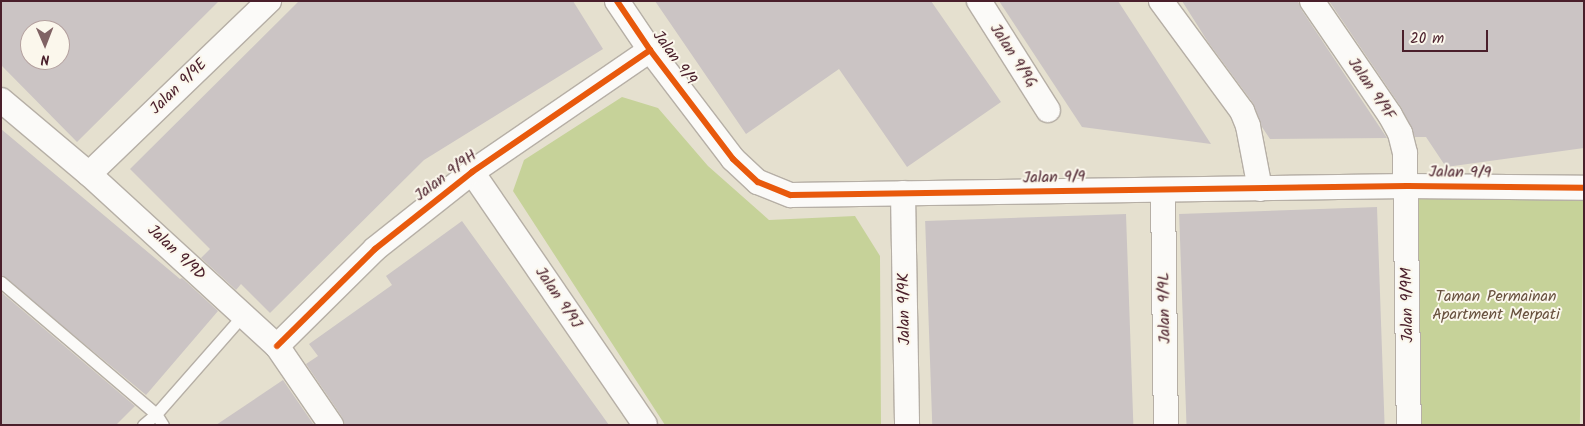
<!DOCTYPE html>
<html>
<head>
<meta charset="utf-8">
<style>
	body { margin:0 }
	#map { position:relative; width:1585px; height:426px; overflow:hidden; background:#e5e0cf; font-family:Kalam,sans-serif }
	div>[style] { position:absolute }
	.green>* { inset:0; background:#c6d299; transform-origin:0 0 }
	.building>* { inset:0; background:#cbc4c4; transform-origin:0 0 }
	.roads { filter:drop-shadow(1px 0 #b6afa6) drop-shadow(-1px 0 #b6afa6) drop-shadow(0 1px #b6afa6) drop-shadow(0 -1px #b6afa6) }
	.lane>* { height:11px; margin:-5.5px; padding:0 5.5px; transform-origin:5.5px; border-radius:5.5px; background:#fbfaf8 }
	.street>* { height:24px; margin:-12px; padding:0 12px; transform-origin:12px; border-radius:12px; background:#fbfaf8 }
	.cycleway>* { height:6px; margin:-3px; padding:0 3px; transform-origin:3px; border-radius:3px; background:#e8590c }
	span { translate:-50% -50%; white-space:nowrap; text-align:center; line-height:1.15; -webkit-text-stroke:4px #fbf7ec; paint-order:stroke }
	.street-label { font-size:16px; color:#4a1f2b }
	.park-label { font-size:16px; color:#68513e }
	.frame { position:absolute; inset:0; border:2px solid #4a1f2b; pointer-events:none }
	.north { position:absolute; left:20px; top:20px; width:50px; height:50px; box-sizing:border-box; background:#fbf7ec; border:1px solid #b4a19f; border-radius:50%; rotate:179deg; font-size:14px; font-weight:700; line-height:20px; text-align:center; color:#4a1f2b }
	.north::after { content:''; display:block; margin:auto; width:18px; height:22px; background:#806364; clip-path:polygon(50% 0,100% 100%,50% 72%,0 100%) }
	.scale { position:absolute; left:1402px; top:30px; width:86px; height:22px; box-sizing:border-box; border:2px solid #4a1f2b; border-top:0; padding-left:6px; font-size:15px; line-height:18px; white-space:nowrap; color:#4a1f2b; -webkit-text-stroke:4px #fbf7ec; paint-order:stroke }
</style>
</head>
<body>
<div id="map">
	<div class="green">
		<div style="clip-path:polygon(622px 97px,658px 108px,708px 166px,769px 220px,855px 216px,880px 256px,881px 425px,665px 425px,513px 191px,524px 160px)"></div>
		<div style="left:1407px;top:186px;width:177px;height:239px;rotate:1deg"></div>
	</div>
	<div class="building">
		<div style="clip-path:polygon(evenodd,1px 1px,219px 1px,77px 142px,1px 65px,1px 1px,30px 30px,60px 30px,60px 60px,30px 60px,30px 30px)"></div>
		<div style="clip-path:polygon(299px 1px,573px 1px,603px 49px,424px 160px,270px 313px,241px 284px,236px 290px,201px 258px,210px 249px,130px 169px)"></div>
		<div style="clip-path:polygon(655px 1px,931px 1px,1001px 102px,907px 167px,839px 69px,746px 134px)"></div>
		<div style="clip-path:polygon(999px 1px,1118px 1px,1211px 144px,1082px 127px)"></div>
		<div style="clip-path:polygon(1182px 1px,1298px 1px,1301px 9px,1387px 138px,1270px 139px,1262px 127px,1253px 103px,1208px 42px)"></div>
		<div style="clip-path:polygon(1329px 1px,1584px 1px,1584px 148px,1446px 167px,1426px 137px,1415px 137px,1401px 107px)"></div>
		<div style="clip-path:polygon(1px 129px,180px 279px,182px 278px,218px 311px,146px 395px,1px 275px)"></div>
		<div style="left:1377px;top:207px;width:218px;height:198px;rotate:88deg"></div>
		<div style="left:1126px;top:214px;width:211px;height:201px;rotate:88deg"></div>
		<div style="clip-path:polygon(462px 221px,609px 425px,345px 425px,342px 417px,306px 364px,318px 356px,309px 344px,392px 285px,386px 276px)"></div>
		<div style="clip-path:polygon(1px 292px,135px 406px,116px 425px,1px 425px)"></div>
		<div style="clip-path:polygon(283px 380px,314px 425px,216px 425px)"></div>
	</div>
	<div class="roads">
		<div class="lane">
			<div style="left:1px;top:282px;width:204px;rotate:40.4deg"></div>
			<div style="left:156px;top:414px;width:13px;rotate:58deg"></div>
			<div style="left:143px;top:425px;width:17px;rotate:-40deg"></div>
			<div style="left:156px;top:414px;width:132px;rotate:-48.7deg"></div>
		</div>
		<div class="street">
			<div style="left:617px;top:1px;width:59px;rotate:56deg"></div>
			<div style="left:650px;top:50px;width:137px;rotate:52.7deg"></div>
			<div style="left:733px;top:159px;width:34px;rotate:43deg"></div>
			<div style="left:758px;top:182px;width:35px;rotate:22deg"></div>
			<div style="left:791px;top:195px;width:616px;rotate:-0.84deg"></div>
			<div style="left:1407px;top:186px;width:177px;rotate:0.6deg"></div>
			<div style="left:979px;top:1px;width:129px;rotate:57.7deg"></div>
			<div style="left:1161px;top:1px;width:137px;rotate:53.6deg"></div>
			<div style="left:1242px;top:111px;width:16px;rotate:68deg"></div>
			<div style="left:1248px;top:126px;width:64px;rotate:79.2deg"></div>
			<div style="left:1312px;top:1px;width:138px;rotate:55.6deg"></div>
			<div style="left:1390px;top:115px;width:21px;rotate:61deg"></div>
			<div style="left:1400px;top:133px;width:21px;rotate:76deg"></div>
			<div style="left:1405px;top:153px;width:272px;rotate:89.2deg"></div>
			<div style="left:1px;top:100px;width:115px;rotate:40.1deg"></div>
			<div style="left:89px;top:174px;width:255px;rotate:42.5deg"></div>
			<div style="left:277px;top:346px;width:96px;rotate:55.6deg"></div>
			<div style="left:472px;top:172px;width:306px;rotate:55.6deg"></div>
			<div style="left:89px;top:174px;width:250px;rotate:-43.9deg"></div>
			<div style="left:1163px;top:190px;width:235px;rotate:89.3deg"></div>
			<div style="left:903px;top:193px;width:232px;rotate:89deg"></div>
			<div style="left:277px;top:346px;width:138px;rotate:-44.7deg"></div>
			<div style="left:375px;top:249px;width:124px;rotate:-38.4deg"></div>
			<div style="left:472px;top:172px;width:216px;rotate:-34.4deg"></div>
		</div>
	</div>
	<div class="cycleway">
		<div style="left:617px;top:1px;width:59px;rotate:56deg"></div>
		<div style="left:650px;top:50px;width:137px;rotate:52.7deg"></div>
		<div style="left:733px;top:159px;width:34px;rotate:43deg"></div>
		<div style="left:758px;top:182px;width:35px;rotate:22deg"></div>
		<div style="left:791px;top:195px;width:616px;rotate:-0.84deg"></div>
		<div style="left:1407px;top:186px;width:177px;rotate:0.6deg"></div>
		<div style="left:277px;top:346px;width:138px;rotate:-44.7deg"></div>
		<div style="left:375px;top:249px;width:124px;rotate:-38.4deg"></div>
		<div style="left:472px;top:172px;width:216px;rotate:-34.4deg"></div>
	</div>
	<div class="street-label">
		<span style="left:1013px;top:56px;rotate:57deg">Jalan 9/9G</span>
		<span style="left:674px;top:58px;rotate:54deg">Jalan 9/9</span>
		<span style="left:179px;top:87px;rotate:-44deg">Jalan 9/9E</span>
		<span style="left:1371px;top:89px;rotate:56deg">Jalan 9/9F</span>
		<span style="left:1460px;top:173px;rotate:1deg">Jalan 9/9</span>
		<span style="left:446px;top:176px;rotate:-37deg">Jalan 9/9H</span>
		<span style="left:1054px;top:178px;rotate:-1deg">Jalan 9/9</span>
		<span style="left:176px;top:253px;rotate:43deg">Jalan 9/9D</span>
		<span style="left:558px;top:298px;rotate:56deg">Jalan 9/9J</span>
		<span style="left:1408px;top:305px;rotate:-91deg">Jalan 9/9M</span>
		<span style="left:1165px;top:308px;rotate:-91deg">Jalan 9/9L</span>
		<span style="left:905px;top:309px;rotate:-91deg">Jalan 9/9K</span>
	</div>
	<div class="park-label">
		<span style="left:1496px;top:306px">Taman Permainan<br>Apartment Merpati</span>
	</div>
	<div class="frame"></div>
	<div class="north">N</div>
	<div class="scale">20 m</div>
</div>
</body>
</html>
